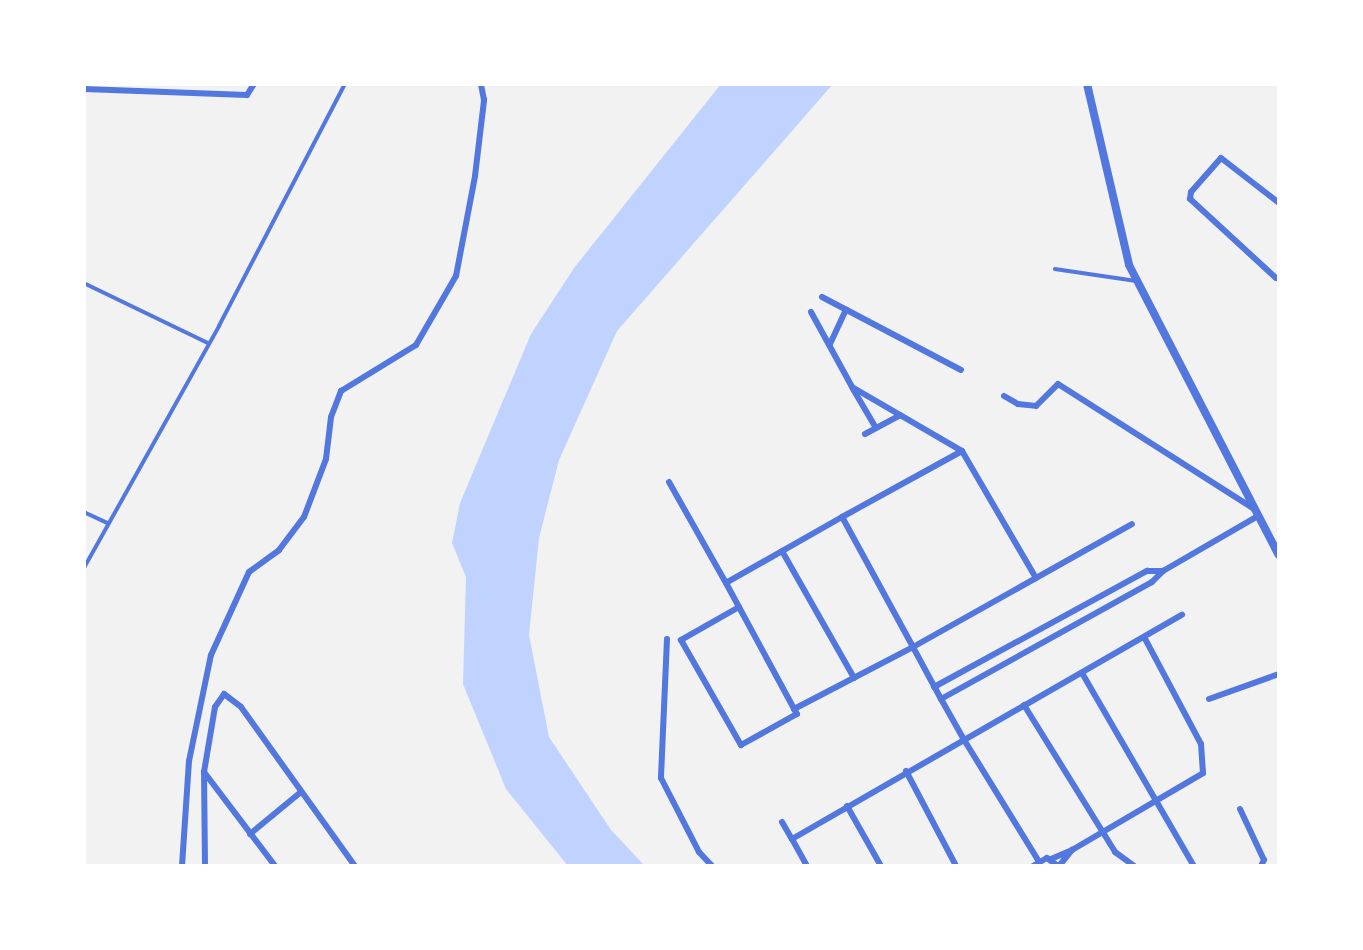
<!DOCTYPE html>
<html>
<head>
<meta charset="utf-8">
<style>
	body { margin:0 }
	#map { position:relative; width:1363px; height:950px; overflow:hidden; background:#f2f2f2; font-family:"Asap Condensed",sans-serif }
	div>[style] { position:absolute }
	.water>* { inset:0; background:#bfd3fe }
	.service>* { height:3.5px; margin:-1.75px; padding:0 1.75px; transform-origin:1.75px; border-radius:1.75px; background:#5277de }
	.minor>* { height:6px; margin:-3px; padding:0 3px; transform-origin:3px; border-radius:3px; background:#5277de }
	.tertiary>* { height:8px; margin:-4px; padding:0 4px; transform-origin:4px; border-radius:4px; background:#5277de }
	span { translate:-50% -50%; white-space:nowrap; text-align:center; line-height:1.15; -webkit-text-stroke:7px #fff; paint-order:stroke }
	.frame { position:absolute; inset:0; border:86px solid #fff; pointer-events:none }
</style>
</head>
<body>
<div id="map">
	<div class="water">
		<div style="clip-path:polygon(721px 84px,833px 84px,617px 331px,559px 460px,539px 538px,529px 635px,549px 737px,611px 830px,645px 866px,568px 866px,506px 789px,463px 684px,466px 577px,452px 543px,460px 503px,531px 334px,574px 268px)"></div>
	</div>
	<div class="service">
		<div style="left:1055px;top:269px;width:82px;rotate:8.4deg"></div>
		<div style="left:84px;top:283px;width:138px;rotate:25.8deg"></div>
		<div style="left:84px;top:512px;width:26px;rotate:25deg"></div>
		<div style="left:84px;top:568px;width:277px;rotate:-60.8deg"></div>
		<div style="left:219px;top:326px;width:273px;rotate:-62.5deg"></div>
	</div>
	<div class="minor">
		<div style="left:84px;top:89px;width:163px;rotate:2.1deg"></div>
		<div style="left:247px;top:95px;width:13px;rotate:-58deg"></div>
		<div style="left:1276px;top:278px;width:117px;rotate:-137.4deg"></div>
		<div style="left:1190px;top:199px;width:7px;rotate:-82deg"></div>
		<div style="left:1191px;top:192px;width:45px;rotate:-48.6deg"></div>
		<div style="left:1221px;top:158px;width:73px;rotate:37.8deg"></div>
		<div style="left:822px;top:297px;width:157px;rotate:27.7deg"></div>
		<div style="left:811px;top:312px;width:85px;rotate:61.3deg"></div>
		<div style="left:852px;top:387px;width:127px;rotate:30.2deg"></div>
		<div style="left:830px;top:344px;width:38px;rotate:-65deg"></div>
		<div style="left:853px;top:389px;width:45px;rotate:59.5deg"></div>
		<div style="left:1004px;top:396px;width:16px;rotate:30deg"></div>
		<div style="left:1018px;top:404px;width:18px;rotate:6deg"></div>
		<div style="left:1036px;top:406px;width:31px;rotate:-45deg"></div>
		<div style="left:1058px;top:384px;width:231px;rotate:32.5deg"></div>
		<div style="left:865px;top:434px;width:40px;rotate:-28deg"></div>
		<div style="left:669px;top:482px;width:116px;rotate:60.6deg"></div>
		<div style="left:842px;top:517px;width:137px;rotate:-28.8deg"></div>
		<div style="left:962px;top:451px;width:147px;rotate:59.8deg"></div>
		<div style="left:782px;top:551px;width:146px;rotate:60.4deg"></div>
		<div style="left:739px;top:607px;width:67px;rotate:150.4deg"></div>
		<div style="left:681px;top:640px;width:121px;rotate:60.3deg"></div>
		<div style="left:741px;top:745px;width:64px;rotate:-29deg"></div>
		<div style="left:797px;top:714px;width:6px;rotate:-121deg"></div>
		<div style="left:667px;top:639px;width:139px;rotate:92.5deg"></div>
		<div style="left:661px;top:778px;width:83px;rotate:62.8deg"></div>
		<div style="left:699px;top:852px;width:19px;rotate:47deg"></div>
		<div style="left:1082px;top:673px;width:223px;rotate:59.9deg"></div>
		<div style="left:934px;top:687px;width:243px;rotate:-28.6deg"></div>
		<div style="left:1147px;top:571px;width:16px"></div>
		<div style="left:941px;top:699px;width:241px;rotate:-29deg"></div>
		<div style="left:1152px;top:582px;width:16px;rotate:-45deg"></div>
		<div style="left:1163px;top:571px;width:110px;rotate:-30.1deg"></div>
		<div style="left:1209px;top:699px;width:74px;rotate:-19.7deg"></div>
		<div style="left:1024px;top:705px;width:173px;rotate:58.2deg"></div>
		<div style="left:1115px;top:852px;width:24px;rotate:36deg"></div>
		<div style="left:906px;top:771px;width:107px;rotate:62.2deg"></div>
		<div style="left:204px;top:772px;width:118px;rotate:52.9deg"></div>
		<div style="left:847px;top:806px;width:69px;rotate:60.5deg"></div>
		<div style="left:1240px;top:809px;width:56px;rotate:64.8deg"></div>
		<div style="left:1264px;top:860px;width:7px;rotate:117deg"></div>
		<div style="left:782px;top:822px;width:20px;rotate:60deg"></div>
		<div style="left:250px;top:834px;width:66px;rotate:-39.5deg"></div>
		<div style="left:1051px;top:859px;width:23px;rotate:-23deg"></div>
		<div style="left:1038px;top:860px;width:143px;rotate:-121.6deg"></div>
		<div style="left:963px;top:738px;width:45px;rotate:-119.4deg"></div>
		<div style="left:941px;top:699px;width:59px;rotate:-118.3deg"></div>
		<div style="left:913px;top:647px;width:148px;rotate:-118.6deg"></div>
		<div style="left:842px;top:517px;width:133px;rotate:150.4deg"></div>
		<div style="left:726px;top:583px;width:143px;rotate:61.6deg"></div>
		<div style="left:794px;top:709px;width:134px;rotate:-27.5deg"></div>
		<div style="left:913px;top:647px;width:251px;rotate:-29.3deg"></div>
		<div style="left:182px;top:866px;width:105px;rotate:-86.2deg"></div>
		<div style="left:189px;top:761px;width:108px;rotate:-78.3deg"></div>
		<div style="left:211px;top:655px;width:91px;rotate:-65.4deg"></div>
		<div style="left:249px;top:572px;width:37px;rotate:-36deg"></div>
		<div style="left:279px;top:550px;width:41px;rotate:-52.9deg"></div>
		<div style="left:304px;top:517px;width:62px;rotate:-69.2deg"></div>
		<div style="left:326px;top:459px;width:42px;rotate:-83.2deg"></div>
		<div style="left:331px;top:417px;width:28px;rotate:-69deg"></div>
		<div style="left:341px;top:391px;width:88px;rotate:-31.5deg"></div>
		<div style="left:416px;top:345px;width:80px;rotate:-59.9deg"></div>
		<div style="left:456px;top:276px;width:102px;rotate:-79.2deg"></div>
		<div style="left:475px;top:176px;width:77px;rotate:-83.2deg"></div>
		<div style="left:484px;top:100px;width:16px;rotate:-101deg"></div>
		<div style="left:205px;top:866px;width:94px;rotate:-90.6deg"></div>
		<div style="left:204px;top:772px;width:66px;rotate:-80.4deg"></div>
		<div style="left:215px;top:707px;width:16px;rotate:-55deg"></div>
		<div style="left:224px;top:694px;width:21px;rotate:37deg"></div>
		<div style="left:241px;top:707px;width:196px;rotate:54.4deg"></div>
		<div style="left:807px;top:866px;width:31px;rotate:-119deg"></div>
		<div style="left:792px;top:839px;width:450px;rotate:-29.9deg"></div>
		<div style="left:1033px;top:866px;width:16px;rotate:-30deg"></div>
		<div style="left:1047px;top:858px;width:14px;rotate:36deg"></div>
		<div style="left:1059px;top:866px;width:21px;rotate:-51deg"></div>
		<div style="left:1072px;top:850px;width:152px;rotate:-30.4deg"></div>
		<div style="left:1203px;top:773px;width:29px;rotate:-94deg"></div>
		<div style="left:1201px;top:744px;width:121px;rotate:-118deg"></div>
	</div>
	<div class="tertiary">
		<div style="left:1087px;top:84px;width:186px;rotate:76.9deg"></div>
		<div style="left:1129px;top:265px;width:326px;rotate:62.7deg"></div>
	</div>
	<div class="frame"></div>
</div>
</body>
</html>
